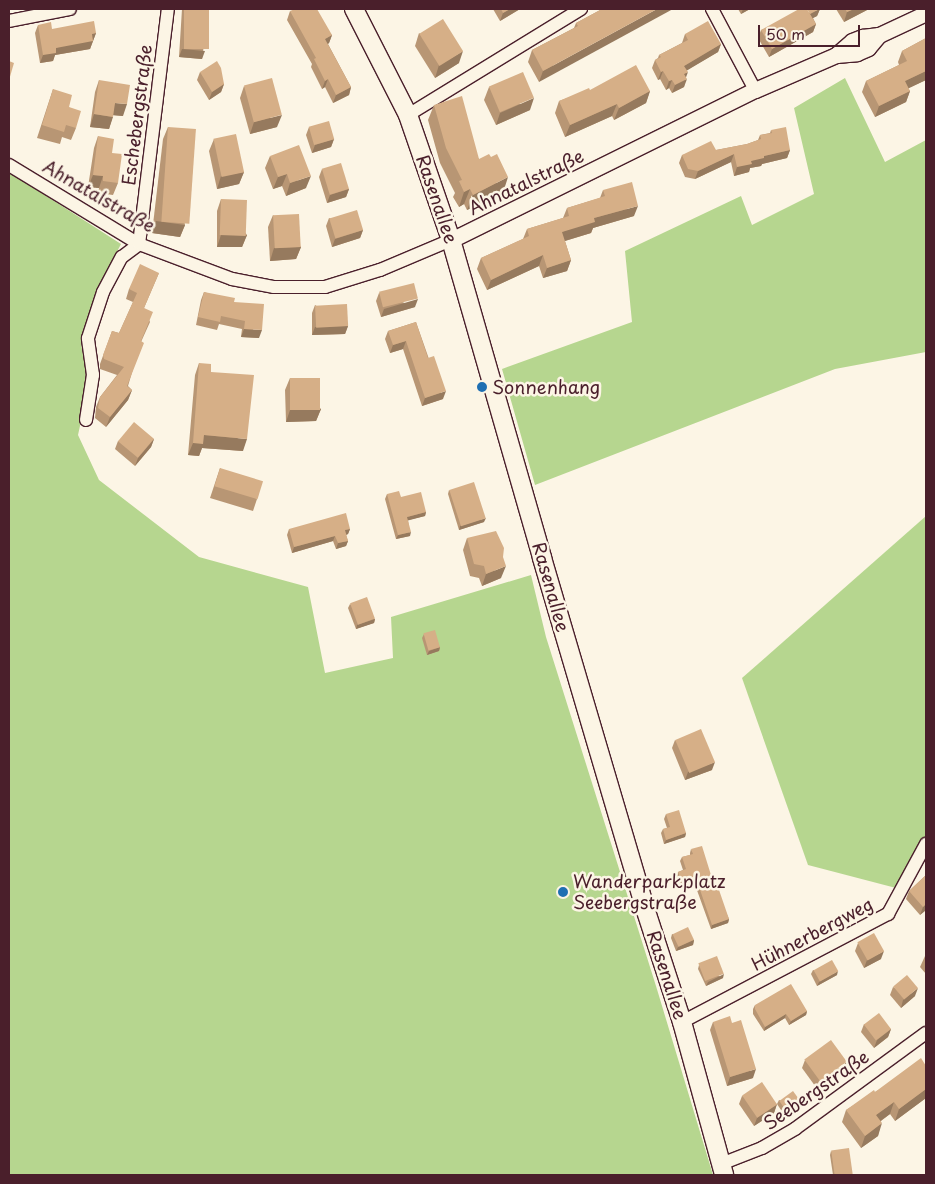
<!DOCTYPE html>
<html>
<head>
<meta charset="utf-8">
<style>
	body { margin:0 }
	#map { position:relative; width:935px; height:1184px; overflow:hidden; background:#fcf5e5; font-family:"Playpen Sans",sans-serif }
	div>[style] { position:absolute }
	.green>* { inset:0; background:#b6d68f }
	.roads { filter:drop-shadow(1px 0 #4a1f2b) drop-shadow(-1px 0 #4a1f2b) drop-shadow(0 1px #4a1f2b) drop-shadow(0 -1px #4a1f2b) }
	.minor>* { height:12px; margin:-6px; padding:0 6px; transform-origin:6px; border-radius:6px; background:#fcf5e5 }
	.tertiary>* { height:15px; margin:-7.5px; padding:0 7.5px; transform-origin:7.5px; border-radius:7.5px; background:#fcf5e5 }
	.secondary>* { height:18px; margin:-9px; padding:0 9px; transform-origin:9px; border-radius:9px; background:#fcf5e5 }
	.wall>* { inset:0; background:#b89674 }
	.shaded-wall>* { inset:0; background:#967a5e }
	.building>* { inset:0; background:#d6af87; transform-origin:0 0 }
	.dots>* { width:14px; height:14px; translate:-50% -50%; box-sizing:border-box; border:2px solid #fcf5e5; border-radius:50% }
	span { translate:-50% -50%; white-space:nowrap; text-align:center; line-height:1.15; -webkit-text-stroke:5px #fcf5e5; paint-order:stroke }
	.street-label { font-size:18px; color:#4a1f2b }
	.poi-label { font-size:18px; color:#4a1f2b }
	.left { translate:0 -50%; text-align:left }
	.frame { position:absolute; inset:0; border:10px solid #4a1f2b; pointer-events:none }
	.scale { position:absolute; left:758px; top:25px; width:102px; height:22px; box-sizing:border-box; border:2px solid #4a1f2b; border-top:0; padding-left:6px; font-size:15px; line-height:18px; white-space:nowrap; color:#4a1f2b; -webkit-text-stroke:4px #fcf5e5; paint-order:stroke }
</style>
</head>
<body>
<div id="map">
	<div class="green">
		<div style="clip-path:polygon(845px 78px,885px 162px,926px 140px,926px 352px,835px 369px,535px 485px,502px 369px,632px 322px,625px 251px,741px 196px,752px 225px,814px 194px,794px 108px)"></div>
		<div style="clip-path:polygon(9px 172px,121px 244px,106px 273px,81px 343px,86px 371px,85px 403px,78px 435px,99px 480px,199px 557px,308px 587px,325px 673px,393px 658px,391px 617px,531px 575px,546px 637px,656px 986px,713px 1175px,9px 1175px)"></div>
		<div style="clip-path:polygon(926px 516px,926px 835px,896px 888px,808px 865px,742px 678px)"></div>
	</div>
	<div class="roads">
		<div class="minor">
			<div style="left:712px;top:9px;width:92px;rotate:62deg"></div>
			<div style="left:9px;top:21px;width:62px;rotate:-11.1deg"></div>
			<div style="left:408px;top:115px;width:203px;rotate:-31.5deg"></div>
			<div style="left:9px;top:165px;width:152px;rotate:31.3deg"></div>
			<div style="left:139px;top:244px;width:99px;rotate:20.6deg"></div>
			<div style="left:232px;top:279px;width:43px;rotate:10.8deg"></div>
			<div style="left:274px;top:287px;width:51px"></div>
			<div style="left:325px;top:287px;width:58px;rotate:-17.2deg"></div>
			<div style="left:380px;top:270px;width:77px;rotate:-22.9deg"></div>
			<div style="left:86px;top:420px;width:46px;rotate:-81.2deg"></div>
			<div style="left:93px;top:375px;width:37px;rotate:-98deg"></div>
			<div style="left:88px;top:338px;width:48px;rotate:-71.9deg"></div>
			<div style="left:103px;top:292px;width:40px;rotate:-62deg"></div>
			<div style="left:122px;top:257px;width:21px;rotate:-37deg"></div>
			<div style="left:139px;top:244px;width:237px;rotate:-83deg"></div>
			<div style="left:682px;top:1022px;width:233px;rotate:-27.7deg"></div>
			<div style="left:888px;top:914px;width:80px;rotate:-61.5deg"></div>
			<div style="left:721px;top:1164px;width:44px;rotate:-21.3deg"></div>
			<div style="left:762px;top:1148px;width:39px;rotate:-30deg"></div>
			<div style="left:796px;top:1128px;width:161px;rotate:-36.2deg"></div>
		</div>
		<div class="tertiary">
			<div style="left:836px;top:55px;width:21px;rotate:-5deg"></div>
			<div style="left:857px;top:53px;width:12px;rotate:-24deg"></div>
			<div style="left:868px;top:48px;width:17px;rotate:-50deg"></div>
			<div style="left:451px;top:240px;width:339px;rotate:-26.3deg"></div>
			<div style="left:755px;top:90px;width:88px;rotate:-23.4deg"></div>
			<div style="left:836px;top:55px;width:21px;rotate:-41deg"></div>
			<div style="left:852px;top:41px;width:11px;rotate:-22deg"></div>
			<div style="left:862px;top:37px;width:17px;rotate:-7deg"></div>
			<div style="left:879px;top:35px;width:52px;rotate:-25.1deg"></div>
		</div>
		<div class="secondary">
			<div style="left:354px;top:9px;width:119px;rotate:63deg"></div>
			<div style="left:408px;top:115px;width:132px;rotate:71deg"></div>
			<div style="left:451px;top:240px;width:331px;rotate:74deg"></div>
			<div style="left:542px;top:558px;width:362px;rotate:73.6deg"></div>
			<div style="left:644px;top:905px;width:123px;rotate:72deg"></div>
			<div style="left:682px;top:1022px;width:159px;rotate:74.6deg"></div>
		</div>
	</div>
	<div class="wall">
		<div style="clip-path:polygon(182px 9px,209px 9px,202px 59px,179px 57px)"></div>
		<div style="clip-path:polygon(493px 9px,520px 9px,500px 21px)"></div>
		<div style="clip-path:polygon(602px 9px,539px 82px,528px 62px,532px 50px,574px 28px,576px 23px)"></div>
		<div style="clip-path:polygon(738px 9px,750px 9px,741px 14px)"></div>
		<div style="clip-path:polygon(820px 9px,817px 16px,813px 18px,816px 24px,813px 32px,769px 57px,758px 38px,761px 30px)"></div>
		<div style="clip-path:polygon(836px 9px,869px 9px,844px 22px)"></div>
		<div style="clip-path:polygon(290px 11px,332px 35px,329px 43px,328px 44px,351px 87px,349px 95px,333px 103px,325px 87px,322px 89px,311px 67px,312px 64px,287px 20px)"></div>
		<div style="clip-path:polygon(38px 25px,52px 29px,96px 33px,90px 49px,55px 55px,53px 61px,40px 63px,35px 33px)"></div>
		<div style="clip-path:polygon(419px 33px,459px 63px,435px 78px,415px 46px)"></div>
		<div style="clip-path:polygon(685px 34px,721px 44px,718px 52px,687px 70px,684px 87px,672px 93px,669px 88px,666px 90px,660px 79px,658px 80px,652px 68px,655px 60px,658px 58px,659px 55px,682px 43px)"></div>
		<div style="clip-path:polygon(926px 38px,926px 80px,908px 88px,910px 91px,906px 102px,875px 117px,862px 92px,866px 81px,899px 65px,898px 62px,902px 51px)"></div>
		<div style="clip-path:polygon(200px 72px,224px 84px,221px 92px,209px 100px,197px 80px)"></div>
		<div style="clip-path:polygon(99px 80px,123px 116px,113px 115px,109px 129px,90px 127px,95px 92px)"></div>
		<div style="clip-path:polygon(244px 86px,277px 127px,250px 134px,240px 98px)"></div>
		<div style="clip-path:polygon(489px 87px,530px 110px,496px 125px,484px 100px)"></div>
		<div style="clip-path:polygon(53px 89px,69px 107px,76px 128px,71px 140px,62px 137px,60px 144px,37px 138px)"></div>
		<div style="clip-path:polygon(590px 90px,650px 91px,646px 103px,614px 120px,612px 116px,565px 137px,555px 113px,559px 101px)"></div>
		<div style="clip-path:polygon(434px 105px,479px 159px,503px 193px,467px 210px,464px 204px,459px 207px,453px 197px,455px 193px,440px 163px,428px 120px)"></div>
		<div style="clip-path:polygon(168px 127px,185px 225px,180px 237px,152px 233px,163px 139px)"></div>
		<div style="clip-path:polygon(309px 127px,334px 139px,331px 147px,312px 153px,306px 135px)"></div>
		<div style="clip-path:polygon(771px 130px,790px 150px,787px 158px,762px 164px,761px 166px,750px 168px,749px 172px,734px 176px,731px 162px,695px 179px,685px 177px,679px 163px,682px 155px,716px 150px,747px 144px,758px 140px,760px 135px,770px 133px)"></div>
		<div style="clip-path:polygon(98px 136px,112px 153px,118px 183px,113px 195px,98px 193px,99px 188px,88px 187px,94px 148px)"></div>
		<div style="clip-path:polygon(214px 139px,244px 172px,239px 184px,217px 189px,209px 151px)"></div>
		<div style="clip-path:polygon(270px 156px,306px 188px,286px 196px,282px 186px,273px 189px,265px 168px)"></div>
		<div style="clip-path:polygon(322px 169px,349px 189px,346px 197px,327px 203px,319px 177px)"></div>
		<div style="clip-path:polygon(603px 190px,634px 216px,593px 228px,591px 233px,565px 241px,571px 260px,567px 271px,543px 278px,539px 266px,487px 290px,477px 269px,481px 258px,523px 239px,527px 229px,563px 218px,567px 208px,600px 198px)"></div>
		<div style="clip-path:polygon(221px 199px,247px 235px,242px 247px,217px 247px,217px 211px)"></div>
		<div style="clip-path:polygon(273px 215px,301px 247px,296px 259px,270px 261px,268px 227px)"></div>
		<div style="clip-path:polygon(329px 218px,363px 230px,360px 238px,332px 247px,326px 226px)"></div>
		<div style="clip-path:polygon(159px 273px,144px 308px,150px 322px,141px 342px,128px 386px,132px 390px,128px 400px,106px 427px,95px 418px,96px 407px,100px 397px,117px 375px,100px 369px,100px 364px,112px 331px,119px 333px,133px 302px,126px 299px,129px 289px)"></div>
		<div style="clip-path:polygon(204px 292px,234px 302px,259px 338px,241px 337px,242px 329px,219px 324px,217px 330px,196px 325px,201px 300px)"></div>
		<div style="clip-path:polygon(379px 293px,415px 307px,381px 317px,376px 301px)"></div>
		<div style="clip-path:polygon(315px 305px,348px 326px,345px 334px,312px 335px,312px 313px)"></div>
		<div style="clip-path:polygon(416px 322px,443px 399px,422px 406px,403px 349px,390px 353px,385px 339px,388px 331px)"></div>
		<div style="clip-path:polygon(199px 363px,211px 372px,243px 451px,202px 448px,199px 456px,188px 455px,195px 375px)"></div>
		<div style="clip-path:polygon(290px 378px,321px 409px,316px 421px,286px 422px,285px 390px)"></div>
		<div style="clip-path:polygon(154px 439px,151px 447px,135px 466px,115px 449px,118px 441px)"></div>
		<div style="clip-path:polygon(220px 468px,257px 499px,253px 511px,210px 498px)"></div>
		<div style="clip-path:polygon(449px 490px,484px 522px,459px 530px,448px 494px)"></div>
		<div style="clip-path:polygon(387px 494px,401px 497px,426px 512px,425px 516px,408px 520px,410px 536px,396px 539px,385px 499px)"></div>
		<div style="clip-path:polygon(289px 529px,350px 529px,348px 534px,346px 535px,348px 541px,346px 546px,336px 549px,333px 541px,292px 553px,287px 535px)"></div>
		<div style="clip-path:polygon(467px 538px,501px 578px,482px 586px,479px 578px,470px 576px,463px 550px)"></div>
		<div style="clip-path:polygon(350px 604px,375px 619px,374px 623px,356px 629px,348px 608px)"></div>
		<div style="clip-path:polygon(424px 634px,440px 647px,439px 651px,427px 655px,422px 638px)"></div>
		<div style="clip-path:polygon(675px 740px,712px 770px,685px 780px,672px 748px)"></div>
		<div style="clip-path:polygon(666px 814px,686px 833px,685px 837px,664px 844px,661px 833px,663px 829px,667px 828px,664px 819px)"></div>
		<div style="clip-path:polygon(691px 849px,715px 888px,729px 919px,728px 923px,711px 929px,694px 882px,680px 886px,677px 876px,678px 872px,683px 870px,680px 861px,682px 857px,690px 855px,690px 853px)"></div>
		<div style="clip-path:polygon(926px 875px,926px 910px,920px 915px,906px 899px,909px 891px)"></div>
		<div style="clip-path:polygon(672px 934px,694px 940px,693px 945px,676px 951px,671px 938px)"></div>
		<div style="clip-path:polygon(858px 943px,881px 959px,864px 968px,855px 951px)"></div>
		<div style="clip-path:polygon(926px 954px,926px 974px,920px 967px,925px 956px)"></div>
		<div style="clip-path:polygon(699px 965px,723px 978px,706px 986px,698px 969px)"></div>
		<div style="clip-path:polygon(813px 970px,837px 975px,817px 986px,811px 974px)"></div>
		<div style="clip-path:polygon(893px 987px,915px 996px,901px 1008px,890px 995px)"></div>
		<div style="clip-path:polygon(755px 1005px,807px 1011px,806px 1015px,789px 1025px,785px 1018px,764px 1031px,753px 1014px,753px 1009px)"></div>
		<div style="clip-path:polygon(713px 1022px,732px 1023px,753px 1078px,727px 1086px,710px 1030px)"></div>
		<div style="clip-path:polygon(864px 1024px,891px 1029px,888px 1037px,874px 1048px,861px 1032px)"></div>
		<div style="clip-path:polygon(805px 1060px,844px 1070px,818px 1090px,802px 1068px)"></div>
		<div style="clip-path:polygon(926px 1066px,926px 1098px,895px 1121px,890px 1114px,881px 1121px,878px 1136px,861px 1148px,842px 1122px,846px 1110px,875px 1092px)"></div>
		<div style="clip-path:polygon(742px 1096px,777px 1104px,774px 1113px,754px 1126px,739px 1104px)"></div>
		<div style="clip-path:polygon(779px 1100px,799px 1106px,785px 1116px,777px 1104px)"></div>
		<div style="clip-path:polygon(831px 1151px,853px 1175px,833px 1175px,830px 1155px)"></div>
	</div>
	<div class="shaded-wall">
		<div style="clip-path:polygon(510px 9px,520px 9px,500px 21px,503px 13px)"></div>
		<div style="clip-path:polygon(657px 9px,673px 9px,539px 82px,543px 71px)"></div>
		<div style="clip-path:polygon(743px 9px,750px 9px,741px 14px)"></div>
		<div style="clip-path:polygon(820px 9px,817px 16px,807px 21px,810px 14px)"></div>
		<div style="clip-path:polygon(854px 9px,869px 9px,844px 22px,847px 12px)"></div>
		<div style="clip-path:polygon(816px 24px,813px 32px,769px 57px,772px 49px)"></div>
		<div style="clip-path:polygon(96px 33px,90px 49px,55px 55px,53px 61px,40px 63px,43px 55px,56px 48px,92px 34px)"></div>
		<div style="clip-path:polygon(332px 35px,329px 43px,322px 47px,325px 39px)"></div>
		<div style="clip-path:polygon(721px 44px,718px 52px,681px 74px,684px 66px)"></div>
		<div style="clip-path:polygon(182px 49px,205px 51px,202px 59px,179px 57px)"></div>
		<div style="clip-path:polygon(463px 51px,459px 63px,435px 78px,439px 65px)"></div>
		<div style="clip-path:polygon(663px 71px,660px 79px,658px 80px,661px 72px)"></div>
		<div style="clip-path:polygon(926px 71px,926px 80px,901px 92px,905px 81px)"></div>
		<div style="clip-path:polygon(688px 72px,685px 80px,687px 79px,684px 87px,672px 93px,675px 85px,684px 74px)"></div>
		<div style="clip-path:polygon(328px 79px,325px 87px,322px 89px,325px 81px)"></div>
		<div style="clip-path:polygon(672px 80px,669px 88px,666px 90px,669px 81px)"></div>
		<div style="clip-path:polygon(224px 84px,221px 92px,209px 100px,212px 92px)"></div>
		<div style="clip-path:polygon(351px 87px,349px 95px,333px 103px,336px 95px)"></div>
		<div style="clip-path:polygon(650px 91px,646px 103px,614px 120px,619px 108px)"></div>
		<div style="clip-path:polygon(910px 91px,906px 102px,875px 117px,879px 106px)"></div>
		<div style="clip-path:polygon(534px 98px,530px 110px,496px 125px,500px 113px)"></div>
		<div style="clip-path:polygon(115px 103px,127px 104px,123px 116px,111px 115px)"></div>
		<div style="clip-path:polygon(617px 104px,612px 116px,565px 137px,570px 125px)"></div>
		<div style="clip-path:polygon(94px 114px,113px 117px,109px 129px,90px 127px)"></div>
		<div style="clip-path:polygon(282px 115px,277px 127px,250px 134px,254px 122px)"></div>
		<div style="clip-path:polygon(334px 139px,331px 147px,312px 153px,315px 145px)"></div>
		<div style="clip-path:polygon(790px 150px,787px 158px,762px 164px,761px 166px,750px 168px,749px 172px,734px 176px,737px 167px,751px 161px,764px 156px)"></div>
		<div style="clip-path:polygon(734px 154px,731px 162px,695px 179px,698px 171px)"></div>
		<div style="clip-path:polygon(244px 172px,239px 184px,217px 189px,221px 176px)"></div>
		<div style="clip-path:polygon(287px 174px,282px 186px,273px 189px,278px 177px)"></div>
		<div style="clip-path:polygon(93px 175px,103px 176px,99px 188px,88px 187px)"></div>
		<div style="clip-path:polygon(311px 176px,306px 188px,286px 196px,290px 183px)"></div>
		<div style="clip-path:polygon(508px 177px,503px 193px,467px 210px,473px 195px)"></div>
		<div style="clip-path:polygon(349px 189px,346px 197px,327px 203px,330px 195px)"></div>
		<div style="clip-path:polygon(470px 189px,464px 204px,459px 207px,464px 192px)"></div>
		<div style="clip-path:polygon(638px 206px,634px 216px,593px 228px,591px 233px,558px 243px,562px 232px,594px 218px)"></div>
		<div style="clip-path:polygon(156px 221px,185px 225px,180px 237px,152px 233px)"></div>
		<div style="clip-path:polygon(363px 230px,360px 238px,332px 247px,335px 239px)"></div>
		<div style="clip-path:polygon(221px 235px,247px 235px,242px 247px,217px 247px)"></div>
		<div style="clip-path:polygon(301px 247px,296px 259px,270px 261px,274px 248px)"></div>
		<div style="clip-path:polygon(543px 255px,539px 266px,487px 290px,491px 280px)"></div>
		<div style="clip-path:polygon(571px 260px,567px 271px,543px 278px,547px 268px)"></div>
		<div style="clip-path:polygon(418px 299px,415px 307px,381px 317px,384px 309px)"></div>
		<div style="clip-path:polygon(348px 326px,345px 334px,312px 335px,315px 327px)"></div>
		<div style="clip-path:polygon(244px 329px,262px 330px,259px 338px,241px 337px)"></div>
		<div style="clip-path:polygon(406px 341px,403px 349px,390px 353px,393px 345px)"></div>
		<div style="clip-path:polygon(132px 390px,128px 400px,106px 427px,110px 417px)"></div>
		<div style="clip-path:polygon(446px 391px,443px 399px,422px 406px,425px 398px)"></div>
		<div style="clip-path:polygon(321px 409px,316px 421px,286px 422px,290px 410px)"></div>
		<div style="clip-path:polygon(204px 435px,247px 439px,243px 451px,202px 448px,199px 456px,188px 455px,193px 443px)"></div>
		<div style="clip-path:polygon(154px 439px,151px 447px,135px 466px,138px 458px)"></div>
		<div style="clip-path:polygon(426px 512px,425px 516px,406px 521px,407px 517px)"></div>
		<div style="clip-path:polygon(486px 518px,484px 522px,459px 530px,460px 526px)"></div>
		<div style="clip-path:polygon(350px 529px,348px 534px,343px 536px,345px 530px)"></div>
		<div style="clip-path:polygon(411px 532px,410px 536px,396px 539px,398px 535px)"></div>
		<div style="clip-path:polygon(335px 536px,333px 541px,292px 553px,294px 547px)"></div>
		<div style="clip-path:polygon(348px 541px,346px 546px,336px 549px,338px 543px)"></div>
		<div style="clip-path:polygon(506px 566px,501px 578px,482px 586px,486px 574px)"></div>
		<div style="clip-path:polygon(375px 619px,374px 623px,356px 629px,357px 625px)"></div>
		<div style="clip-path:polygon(440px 647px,439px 651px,427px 655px,429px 651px)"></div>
		<div style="clip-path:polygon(715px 762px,712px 770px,685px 780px,688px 772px)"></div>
		<div style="clip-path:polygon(686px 833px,685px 837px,664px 844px,666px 840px)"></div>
		<div style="clip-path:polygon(696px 878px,694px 882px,680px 886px,682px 882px)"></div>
		<div style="clip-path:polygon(926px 904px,926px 910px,920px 915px,923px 907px)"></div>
		<div style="clip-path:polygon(729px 919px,728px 923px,711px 929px,712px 925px)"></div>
		<div style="clip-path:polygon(694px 940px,693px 945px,676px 951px,678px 947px)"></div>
		<div style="clip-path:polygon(884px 951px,881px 959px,864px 968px,867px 960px)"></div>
		<div style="clip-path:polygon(838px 971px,837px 975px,817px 986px,819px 982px)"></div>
		<div style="clip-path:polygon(724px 974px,723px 978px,706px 986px,708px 982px)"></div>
		<div style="clip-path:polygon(918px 988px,915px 996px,901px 1008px,903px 1000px)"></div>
		<div style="clip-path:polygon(807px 1011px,806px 1015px,789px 1025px,791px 1021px)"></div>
		<div style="clip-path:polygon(786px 1014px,785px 1018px,764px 1031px,765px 1027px)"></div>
		<div style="clip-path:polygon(891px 1029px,888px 1037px,874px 1048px,877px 1040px)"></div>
		<div style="clip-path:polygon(847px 1062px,844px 1070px,818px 1090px,821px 1082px)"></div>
		<div style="clip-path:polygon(756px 1069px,753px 1078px,727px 1086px,730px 1077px)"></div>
		<div style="clip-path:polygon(926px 1089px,926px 1098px,895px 1121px,899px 1109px)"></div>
		<div style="clip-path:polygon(801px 1102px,799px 1106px,785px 1116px,787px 1112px)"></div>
		<div style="clip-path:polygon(894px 1102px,890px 1114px,872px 1127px,876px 1115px)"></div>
		<div style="clip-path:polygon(777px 1104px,774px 1113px,754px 1126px,757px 1118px)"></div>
		<div style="clip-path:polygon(882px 1123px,878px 1136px,861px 1148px,865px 1136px)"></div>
	</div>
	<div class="building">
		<div style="left:184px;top:9px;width:25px;height:40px"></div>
		<div style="clip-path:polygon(295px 9px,317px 9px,332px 35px,325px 39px,351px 87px,336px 95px,328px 79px,325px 81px,314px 59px,316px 58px,290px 11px)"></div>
		<div style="clip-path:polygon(501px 9px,510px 9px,503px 13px)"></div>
		<div style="clip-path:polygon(602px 9px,657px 9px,543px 71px,532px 50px,578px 26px,576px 23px)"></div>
		<div style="clip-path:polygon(799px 9px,807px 9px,816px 24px,772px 49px,761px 30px)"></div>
		<div style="clip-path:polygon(807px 9px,819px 9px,810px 14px)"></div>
		<div style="clip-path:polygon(845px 9px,854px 9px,847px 12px)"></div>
		<div style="left:443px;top:19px;width:38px;height:28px;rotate:58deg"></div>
		<div style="clip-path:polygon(94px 21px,96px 33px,92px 34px,93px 41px,56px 48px,56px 53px,43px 55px,38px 25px,51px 22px,52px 29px)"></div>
		<div style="clip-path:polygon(708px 21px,721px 44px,684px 66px,688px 72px,684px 74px,687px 79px,675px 85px,672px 80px,669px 81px,663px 71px,661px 72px,655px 60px,661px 57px,659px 55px,688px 40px,685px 34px)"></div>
		<div style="clip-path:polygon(926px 38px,926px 71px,905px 81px,910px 91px,879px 106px,866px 81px,907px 61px,902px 51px)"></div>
		<div style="clip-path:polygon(9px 61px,14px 63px,9px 80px)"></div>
		<div style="clip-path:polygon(217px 61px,221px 68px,224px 84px,212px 92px,200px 72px)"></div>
		<div style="clip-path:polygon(636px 65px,650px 91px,619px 108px,617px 104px,570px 125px,559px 101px,589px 88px,590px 90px)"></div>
		<div style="left:523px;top:72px;width:28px;height:37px;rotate:67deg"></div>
		<div style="left:272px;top:78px;width:38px;height:29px;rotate:75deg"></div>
		<div style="clip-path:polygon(99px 80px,130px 85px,127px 104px,115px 103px,113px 117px,94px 114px)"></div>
		<div style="clip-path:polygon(53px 89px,72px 95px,69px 107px,81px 111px,76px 128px,66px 125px,64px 132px,42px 125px)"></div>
		<div style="clip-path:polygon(462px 96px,479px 159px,489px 154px,491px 157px,497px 154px,508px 177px,473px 195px,470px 189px,464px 192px,459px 181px,462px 180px,446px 148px,434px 105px)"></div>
		<div style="left:329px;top:121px;width:19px;height:21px;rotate:74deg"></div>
		<div style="left:168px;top:127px;width:28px;height:95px;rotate:4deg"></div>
		<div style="clip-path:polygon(786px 127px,790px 150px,764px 156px,764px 158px,751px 161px,752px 164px,737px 167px,734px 154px,698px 171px,688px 169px,682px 155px,711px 141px,716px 150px,747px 144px,761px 139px,760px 135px,772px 133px,771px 130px)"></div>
		<div style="left:236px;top:134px;width:39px;height:23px;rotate:78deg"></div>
		<div style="clip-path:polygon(98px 136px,114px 139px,112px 153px,122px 154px,118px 183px,103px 181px,103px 176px,93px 175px)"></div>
		<div style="clip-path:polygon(299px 145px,311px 176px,290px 183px,287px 174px,278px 177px,270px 156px)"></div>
		<div style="left:341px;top:163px;width:27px;height:20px;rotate:73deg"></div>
		<div style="clip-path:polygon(632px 182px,638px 206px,594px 218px,595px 222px,562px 232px,571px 260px,547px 268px,543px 255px,491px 280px,481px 258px,529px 236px,527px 229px,569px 216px,567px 208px,605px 196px,603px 190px)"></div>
		<div style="left:221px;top:199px;width:26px;height:36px;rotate:2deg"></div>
		<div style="left:357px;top:210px;width:21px;height:29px;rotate:73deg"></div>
		<div style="left:299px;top:214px;width:33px;height:26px;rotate:87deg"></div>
		<div style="clip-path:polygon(140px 264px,159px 273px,144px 308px,153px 312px,141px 341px,144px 343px,127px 386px,132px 390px,110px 417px,98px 408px,100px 397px,124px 367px,104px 359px,103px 355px,112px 331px,119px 333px,137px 293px,129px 289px)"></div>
		<div style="left:414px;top:283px;width:16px;height:36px;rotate:76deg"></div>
		<div style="clip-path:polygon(204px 292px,235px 298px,234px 302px,264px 304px,262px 330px,244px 329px,245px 321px,221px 316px,220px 322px,198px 317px)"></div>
		<div style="left:347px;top:304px;width:22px;height:32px;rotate:87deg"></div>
		<div style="clip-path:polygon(416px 322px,428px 358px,434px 356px,446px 391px,425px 398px,406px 341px,393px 345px,388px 331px)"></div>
		<div style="clip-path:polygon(199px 363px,211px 364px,211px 372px,254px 375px,247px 439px,204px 435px,203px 444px,193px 443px)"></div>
		<div style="left:290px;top:378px;width:30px;height:32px"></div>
		<div style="left:134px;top:422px;width:26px;height:25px;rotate:40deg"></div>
		<div style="left:220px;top:468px;width:45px;height:19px;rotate:17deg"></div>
		<div style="left:474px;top:482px;width:38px;height:26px;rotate:72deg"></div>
		<div style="clip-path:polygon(399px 491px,401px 497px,421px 492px,426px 512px,407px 517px,411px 532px,398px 535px,387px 494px)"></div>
		<div style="clip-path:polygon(346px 513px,350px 529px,345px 530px,348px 541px,338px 543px,335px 536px,294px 547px,289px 529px)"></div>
		<div style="clip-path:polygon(496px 531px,504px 548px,503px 557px,506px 566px,486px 574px,484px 566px,474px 564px,467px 538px)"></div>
		<div style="left:367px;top:597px;width:23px;height:18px;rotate:70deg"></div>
		<div style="left:435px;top:630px;width:18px;height:12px;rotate:74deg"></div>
		<div style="left:701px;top:729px;width:36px;height:28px;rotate:67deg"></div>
		<div style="clip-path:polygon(679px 810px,686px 833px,666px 840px,663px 829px,670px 827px,666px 814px)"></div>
		<div style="clip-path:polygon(702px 846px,715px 888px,718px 887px,729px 919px,712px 925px,696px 878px,682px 882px,678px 872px,686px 869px,682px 857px,693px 854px,691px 849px)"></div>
		<div style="clip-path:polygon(926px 875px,926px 904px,923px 907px,909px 891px)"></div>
		<div style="left:688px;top:927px;width:14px;height:17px;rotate:65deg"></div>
		<div style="left:874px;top:933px;width:21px;height:19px;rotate:61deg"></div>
		<div style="left:717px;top:956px;width:19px;height:20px;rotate:69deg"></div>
		<div style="left:832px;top:960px;width:13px;height:21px;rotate:61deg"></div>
		<div style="left:907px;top:975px;width:17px;height:18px;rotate:50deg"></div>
		<div style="clip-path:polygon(791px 984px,807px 1011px,791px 1021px,786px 1014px,765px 1027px,755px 1009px,755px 1005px)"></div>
		<div style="left:879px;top:1013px;width:20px;height:19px;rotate:53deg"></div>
		<div style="clip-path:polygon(730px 1016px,732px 1023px,741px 1020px,756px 1069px,730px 1077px,713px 1022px)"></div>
		<div style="left:831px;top:1040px;width:27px;height:33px;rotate:54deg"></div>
		<div style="clip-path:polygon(921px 1058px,926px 1066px,926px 1089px,899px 1109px,894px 1102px,876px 1115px,882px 1123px,865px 1136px,846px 1110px,874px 1090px,875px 1092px)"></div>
		<div style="left:762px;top:1082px;width:27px;height:24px;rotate:56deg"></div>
		<div style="left:793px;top:1091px;width:14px;height:17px;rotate:54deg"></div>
		<div style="left:849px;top:1148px;width:27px;height:18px;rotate:82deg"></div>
	</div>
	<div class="dots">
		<div style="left:482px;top:387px;background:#1f6fb2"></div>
		<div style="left:563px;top:892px;background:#1f6fb2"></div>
	</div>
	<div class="street-label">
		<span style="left:137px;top:115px;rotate:-83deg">Eschebergstraße</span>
		<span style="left:526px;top:182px;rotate:-26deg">Ahnatalstraße</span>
		<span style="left:99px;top:196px;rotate:30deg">Ahnatalstraße</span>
		<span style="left:437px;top:199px;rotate:71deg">Rasenallee</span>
		<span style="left:551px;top:587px;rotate:74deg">Rasenallee</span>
		<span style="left:812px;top:934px;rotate:-28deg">Hühnerbergweg</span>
		<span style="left:667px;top:975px;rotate:72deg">Rasenallee</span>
		<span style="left:816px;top:1090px;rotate:-35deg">Seebergstraße</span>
	</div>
	<div class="poi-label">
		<span class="left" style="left:492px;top:387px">Sonnenhang</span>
		<span class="left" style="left:573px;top:892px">Wanderparkplatz<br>Seebergstraße</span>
	</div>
	<div class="frame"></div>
	<div class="scale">50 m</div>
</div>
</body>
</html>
